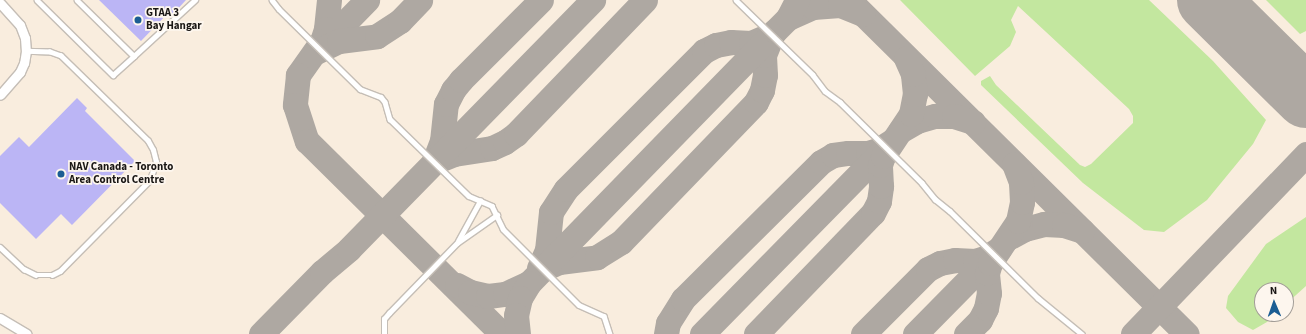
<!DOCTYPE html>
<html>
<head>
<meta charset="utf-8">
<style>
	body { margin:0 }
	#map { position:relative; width:1306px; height:334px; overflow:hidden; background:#fdf6ee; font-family:"Source Sans 3",sans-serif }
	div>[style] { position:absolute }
	.built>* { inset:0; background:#f9edde }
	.green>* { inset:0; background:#c3e79f }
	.taxiway>* { height:25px; margin:-12.5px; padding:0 12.5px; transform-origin:12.5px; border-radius:12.5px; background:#aea8a2 }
	.runway>* { height:62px; margin:-31px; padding:0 31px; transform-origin:31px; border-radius:31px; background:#aea8a2 }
	.building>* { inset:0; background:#bbb5f5 }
	.roads { filter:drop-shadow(1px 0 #c5beb6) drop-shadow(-1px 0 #c5beb6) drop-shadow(0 1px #c5beb6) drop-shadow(0 -1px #c5beb6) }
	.service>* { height:4.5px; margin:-2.25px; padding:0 2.25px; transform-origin:2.25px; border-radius:2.25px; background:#fff }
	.minor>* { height:9px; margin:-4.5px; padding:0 4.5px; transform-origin:4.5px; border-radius:4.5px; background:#fff }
	.dots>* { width:11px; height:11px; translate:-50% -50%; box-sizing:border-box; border:2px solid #fdf6ee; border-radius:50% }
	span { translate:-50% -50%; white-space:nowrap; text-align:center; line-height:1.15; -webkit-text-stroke:3.5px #fdf6ee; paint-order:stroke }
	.poi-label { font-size:11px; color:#1a1715; font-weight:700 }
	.left { translate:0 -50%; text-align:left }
	.north { position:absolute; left:1254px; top:282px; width:40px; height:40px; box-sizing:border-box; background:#fdf6ee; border:1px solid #a29d97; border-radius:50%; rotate:358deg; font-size:11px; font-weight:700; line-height:16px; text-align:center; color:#1a1715 }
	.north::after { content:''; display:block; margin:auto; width:14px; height:18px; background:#1b5d93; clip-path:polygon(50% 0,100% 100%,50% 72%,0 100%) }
</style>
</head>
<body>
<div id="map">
	<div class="built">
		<div style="clip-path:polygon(evenodd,0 0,1306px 0,1306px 334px,0 334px,0 0,1262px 290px,1286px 290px,1286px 314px,1262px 314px,1262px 290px)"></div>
	</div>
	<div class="green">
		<div style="clip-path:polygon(900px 0,1149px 0,1213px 61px,1266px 120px,1253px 144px,1207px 200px,1164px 232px,1144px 230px,1083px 183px,981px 85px,981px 81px,990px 76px,996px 85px,1080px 165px,1085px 167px,1091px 164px,1133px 123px,1133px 116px,1129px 109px,1018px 6px,1011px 20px,1016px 32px,1010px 46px,975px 76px)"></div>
		<div style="clip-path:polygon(1266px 0,1306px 0,1306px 31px,1300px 34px)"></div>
		<div style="clip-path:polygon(1306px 217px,1306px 286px,1286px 304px,1286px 290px,1262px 290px,1262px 314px,1276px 314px,1267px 322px,1253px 330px,1238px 322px,1226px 308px,1228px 296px,1266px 244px)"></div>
	</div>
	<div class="taxiway">
		<div style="left:329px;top:0;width:29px;rotate:96deg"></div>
		<div style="left:326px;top:29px;width:13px;rotate:108deg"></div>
		<div style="left:322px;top:41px;width:42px;rotate:125.2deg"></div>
		<div style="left:298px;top:75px;width:30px;rotate:96deg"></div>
		<div style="left:295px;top:105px;width:38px;rotate:72deg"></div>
		<div style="left:307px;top:141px;width:274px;rotate:44.7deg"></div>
		<div style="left:849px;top:0;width:475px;rotate:44.7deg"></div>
		<div style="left:788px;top:18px;width:27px;rotate:-24deg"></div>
		<div style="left:813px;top:7px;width:27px;rotate:-4deg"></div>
		<div style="left:840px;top:5px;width:24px;rotate:22deg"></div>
		<div style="left:321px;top:47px;width:66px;rotate:-45.6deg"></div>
		<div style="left:316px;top:52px;width:25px;rotate:-26deg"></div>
		<div style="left:339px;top:41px;width:38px;rotate:-7deg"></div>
		<div style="left:377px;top:36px;width:27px;rotate:-33deg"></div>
		<div style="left:400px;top:21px;width:29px;rotate:-46deg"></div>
		<div style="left:1290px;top:81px;width:31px;rotate:59deg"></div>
		<div style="left:900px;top:131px;width:20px;rotate:-30deg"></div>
		<div style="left:917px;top:121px;width:19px;rotate:-16deg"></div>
		<div style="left:935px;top:116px;width:19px"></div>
		<div style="left:954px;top:116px;width:20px;rotate:18deg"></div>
		<div style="left:435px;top:159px;width:19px;rotate:-69deg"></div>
		<div style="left:442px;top:141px;width:37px;rotate:-84deg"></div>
		<div style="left:446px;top:104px;width:16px;rotate:-63deg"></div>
		<div style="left:453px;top:90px;width:13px;rotate:-51deg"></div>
		<div style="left:461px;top:80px;width:113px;rotate:-45deg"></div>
		<div style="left:437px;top:161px;width:18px;rotate:-22deg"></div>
		<div style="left:454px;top:154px;width:38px;rotate:-9deg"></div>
		<div style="left:492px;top:148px;width:14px;rotate:-25deg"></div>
		<div style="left:505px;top:142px;width:14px;rotate:-36deg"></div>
		<div style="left:516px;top:134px;width:186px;rotate:-46.1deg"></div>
		<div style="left:1008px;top:238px;width:19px;rotate:-28deg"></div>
		<div style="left:1025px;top:229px;width:20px;rotate:-15deg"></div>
		<div style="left:1044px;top:224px;width:20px;rotate:3deg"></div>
		<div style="left:1064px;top:225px;width:19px;rotate:18deg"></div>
		<div style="left:539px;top:268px;width:20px;rotate:-66deg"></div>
		<div style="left:547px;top:250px;width:38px;rotate:-84deg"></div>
		<div style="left:551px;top:212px;width:27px;rotate:-57deg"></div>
		<div style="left:566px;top:189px;width:195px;rotate:-45deg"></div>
		<div style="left:704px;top:51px;width:13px;rotate:-27deg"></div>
		<div style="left:716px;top:45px;width:15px;rotate:-11deg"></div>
		<div style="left:731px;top:42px;width:20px;rotate:3deg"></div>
		<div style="left:751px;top:43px;width:23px;rotate:-23deg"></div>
		<div style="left:541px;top:270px;width:20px;rotate:-24deg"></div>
		<div style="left:559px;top:262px;width:38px;rotate:-7deg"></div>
		<div style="left:597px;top:257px;width:28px;rotate:-32deg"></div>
		<div style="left:621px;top:242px;width:194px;rotate:-46deg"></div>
		<div style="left:756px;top:102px;width:13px;rotate:-63deg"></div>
		<div style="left:762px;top:90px;width:15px;rotate:-79deg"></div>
		<div style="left:765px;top:75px;width:20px;rotate:-93deg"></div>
		<div style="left:764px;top:55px;width:22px;rotate:-68deg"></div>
		<div style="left:529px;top:283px;width:352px;rotate:-45.7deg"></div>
		<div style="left:775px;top:31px;width:18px;rotate:-45deg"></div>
		<div style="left:788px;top:18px;width:20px;rotate:-63deg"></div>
		<div style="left:457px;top:285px;width:15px;rotate:28deg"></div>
		<div style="left:470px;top:292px;width:18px;rotate:13deg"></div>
		<div style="left:488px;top:296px;width:17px;rotate:-7deg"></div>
		<div style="left:505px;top:294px;width:26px;rotate:-25deg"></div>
		<div style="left:529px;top:283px;width:17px;rotate:121deg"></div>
		<div style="left:520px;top:298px;width:17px;rotate:103deg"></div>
		<div style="left:516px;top:315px;width:19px;rotate:84deg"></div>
		<div style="left:261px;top:334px;width:87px;rotate:-45.5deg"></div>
		<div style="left:322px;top:272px;width:35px;rotate:-40deg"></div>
		<div style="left:349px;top:249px;width:349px;rotate:-45.6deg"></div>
		<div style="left:666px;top:334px;width:11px;rotate:-80deg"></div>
		<div style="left:668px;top:323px;width:28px;rotate:-58deg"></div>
		<div style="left:683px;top:299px;width:194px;rotate:-44.8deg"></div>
		<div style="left:821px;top:162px;width:14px;rotate:-30deg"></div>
		<div style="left:833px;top:155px;width:15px;rotate:-8deg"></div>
		<div style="left:848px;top:153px;width:20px"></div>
		<div style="left:868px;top:153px;width:10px;rotate:-17deg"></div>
		<div style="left:878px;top:150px;width:17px;rotate:-33deg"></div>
		<div style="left:702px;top:334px;width:264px;rotate:-45.5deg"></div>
		<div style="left:756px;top:334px;width:168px;rotate:-46deg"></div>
		<div style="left:873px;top:213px;width:13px;rotate:-63deg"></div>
		<div style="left:879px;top:201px;width:15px;rotate:-82deg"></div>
		<div style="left:881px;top:186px;width:21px;rotate:-93deg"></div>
		<div style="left:880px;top:165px;width:9px;rotate:-72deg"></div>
		<div style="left:883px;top:156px;width:50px;rotate:-56.3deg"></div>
		<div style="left:911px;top:114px;width:20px;rotate:-79deg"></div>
		<div style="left:915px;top:94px;width:20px;rotate:-96deg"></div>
		<div style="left:913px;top:74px;width:17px;rotate:-114deg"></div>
		<div style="left:863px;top:334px;width:92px;rotate:-45deg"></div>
		<div style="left:928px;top:269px;width:13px;rotate:-27deg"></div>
		<div style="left:940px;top:263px;width:15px;rotate:-11deg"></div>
		<div style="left:955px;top:260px;width:20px;rotate:3deg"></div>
		<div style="left:975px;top:261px;width:10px;rotate:-17deg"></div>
		<div style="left:985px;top:258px;width:17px;rotate:-33deg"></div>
		<div style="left:915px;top:334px;width:112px;rotate:-45.4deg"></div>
		<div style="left:966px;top:334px;width:20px;rotate:-45deg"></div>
		<div style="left:980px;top:320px;width:13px;rotate:-63deg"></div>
		<div style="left:986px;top:308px;width:15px;rotate:-79deg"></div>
		<div style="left:989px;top:293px;width:20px;rotate:-96deg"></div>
		<div style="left:987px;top:273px;width:10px;rotate:-73deg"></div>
		<div style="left:990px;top:263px;width:50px;rotate:-56.3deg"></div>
		<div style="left:1018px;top:221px;width:19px;rotate:-78deg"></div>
		<div style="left:1022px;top:202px;width:20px;rotate:-93deg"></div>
		<div style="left:1021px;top:182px;width:19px;rotate:-111deg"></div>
		<div style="left:1133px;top:334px;width:250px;rotate:-46.1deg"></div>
	</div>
	<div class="runway">
		<div style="left:1208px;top:0;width:138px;rotate:44.7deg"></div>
	</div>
	<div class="building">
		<div style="clip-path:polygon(99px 0,186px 0,173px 14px,170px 11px,141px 41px)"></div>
		<div style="clip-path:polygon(77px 98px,87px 108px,85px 111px,135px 161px,72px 225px,61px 214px,36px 239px,0 203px,0 156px,19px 137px,29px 147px)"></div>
	</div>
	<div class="roads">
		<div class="service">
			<div style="left:37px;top:0;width:107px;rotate:44.6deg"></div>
			<div style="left:113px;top:75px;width:28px;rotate:-42deg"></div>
			<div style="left:77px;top:0;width:80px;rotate:44.5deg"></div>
			<div style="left:134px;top:56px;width:83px;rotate:-42.6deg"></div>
			<div style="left:272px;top:0;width:11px;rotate:52deg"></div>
			<div style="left:279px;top:9px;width:114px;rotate:44.6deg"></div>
			<div style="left:360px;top:89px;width:22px;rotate:21deg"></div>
			<div style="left:381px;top:97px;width:6px;rotate:51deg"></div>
			<div style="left:385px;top:102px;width:18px;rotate:74deg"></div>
			<div style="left:390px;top:119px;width:110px;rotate:44.3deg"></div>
			<div style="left:469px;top:196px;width:25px;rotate:23deg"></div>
			<div style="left:492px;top:206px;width:25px;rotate:64deg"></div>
			<div style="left:503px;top:229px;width:107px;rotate:45deg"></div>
			<div style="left:579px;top:305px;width:27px;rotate:24deg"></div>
			<div style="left:604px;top:316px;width:19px;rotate:72deg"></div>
			<div style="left:736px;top:0;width:107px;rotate:44.2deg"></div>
			<div style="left:813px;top:75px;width:20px;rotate:53deg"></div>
			<div style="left:825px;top:91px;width:19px;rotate:36deg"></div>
			<div style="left:840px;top:102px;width:115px;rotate:44.6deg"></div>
			<div style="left:922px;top:183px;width:21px;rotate:51deg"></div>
			<div style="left:935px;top:199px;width:19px;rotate:39deg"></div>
			<div style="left:950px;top:211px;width:124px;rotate:44.7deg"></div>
			<div style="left:1038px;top:298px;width:57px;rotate:39.3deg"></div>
			<div style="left:458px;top:241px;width:46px;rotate:-61.2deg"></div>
			<div style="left:0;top:247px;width:33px;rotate:43deg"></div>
			<div style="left:24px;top:269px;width:13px;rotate:27deg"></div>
			<div style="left:36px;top:275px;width:16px"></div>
			<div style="left:52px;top:275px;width:9px;rotate:-27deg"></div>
			<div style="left:60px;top:271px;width:128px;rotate:-45.3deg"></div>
			<div style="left:150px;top:180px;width:19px;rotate:-72deg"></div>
			<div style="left:156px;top:162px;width:12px;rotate:-104deg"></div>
			<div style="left:153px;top:150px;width:10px;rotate:-119deg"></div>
			<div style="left:148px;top:141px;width:122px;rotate:-135.7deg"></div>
			<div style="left:61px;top:56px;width:12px;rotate:-160deg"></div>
			<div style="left:50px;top:52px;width:24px;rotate:-178deg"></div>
			<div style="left:384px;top:334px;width:15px;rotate:-90deg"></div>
			<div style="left:384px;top:319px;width:8px;rotate:-50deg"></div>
			<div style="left:389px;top:313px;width:98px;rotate:-45.8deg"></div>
			<div style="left:457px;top:243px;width:49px;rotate:-35deg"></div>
		</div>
		<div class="minor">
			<div style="left:0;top:3px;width:30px;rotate:48deg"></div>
			<div style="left:20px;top:25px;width:14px;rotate:69deg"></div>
			<div style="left:25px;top:38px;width:13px;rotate:86deg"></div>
			<div style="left:26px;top:51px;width:12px;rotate:99deg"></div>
			<div style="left:24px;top:63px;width:10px;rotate:114deg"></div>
			<div style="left:20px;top:72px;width:30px;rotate:131deg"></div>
			<div style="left:0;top:318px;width:31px;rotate:31deg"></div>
		</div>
	</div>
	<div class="dots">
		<div style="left:138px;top:20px;background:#1b5d93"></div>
		<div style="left:61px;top:174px;background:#1b5d93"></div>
	</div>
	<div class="poi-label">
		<span class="left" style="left:146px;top:20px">GTAA 3<br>Bay Hangar</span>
		<span class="left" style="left:69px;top:174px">NAV Canada - Toronto<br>Area Control Centre</span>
	</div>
	<div class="north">N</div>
</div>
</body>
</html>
